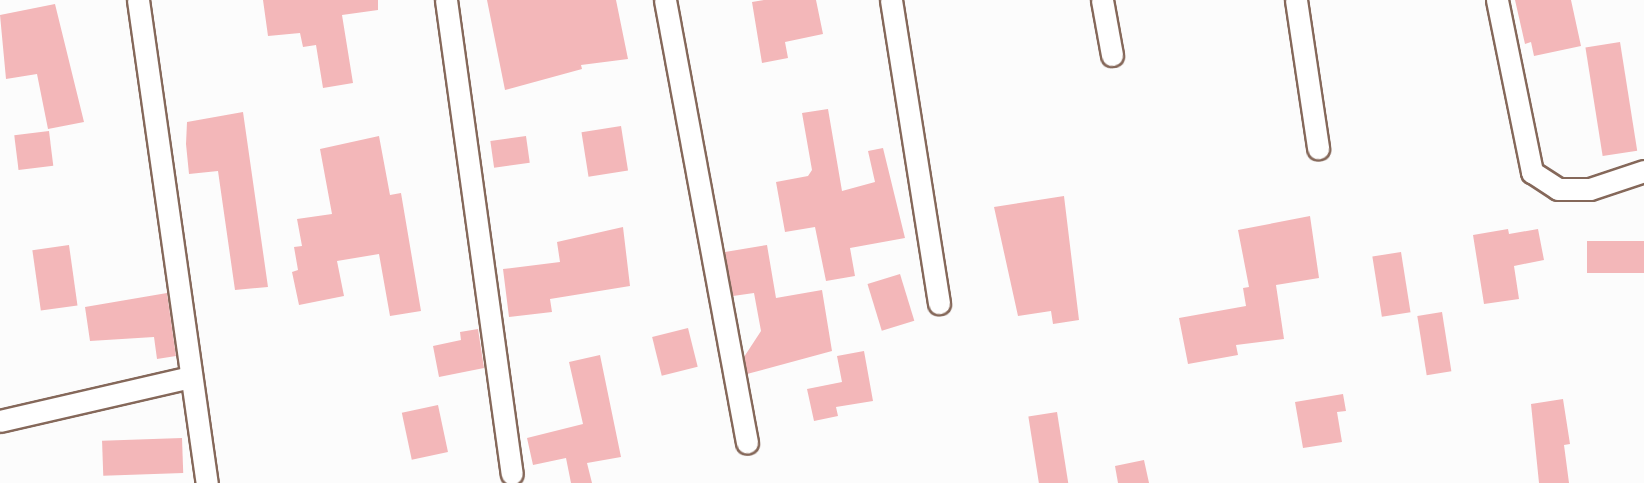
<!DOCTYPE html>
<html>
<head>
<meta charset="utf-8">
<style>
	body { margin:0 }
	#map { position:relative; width:1644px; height:483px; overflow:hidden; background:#fcfcfc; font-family:Arial,sans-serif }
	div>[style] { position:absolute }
	.building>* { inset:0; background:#f3b7b9; transform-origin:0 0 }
	.roads { filter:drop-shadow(2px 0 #85685a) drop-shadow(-2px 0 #85685a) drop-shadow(0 2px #85685a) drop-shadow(0 -2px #85685a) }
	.minor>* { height:21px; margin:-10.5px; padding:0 10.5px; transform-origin:10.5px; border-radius:10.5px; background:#fff }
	span { translate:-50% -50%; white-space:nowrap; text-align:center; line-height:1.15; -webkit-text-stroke:4.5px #fff; paint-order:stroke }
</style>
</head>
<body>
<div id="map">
	<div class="building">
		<div style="clip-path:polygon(263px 0,378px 0,378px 10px,342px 15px,353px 83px,323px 88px,316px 45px,303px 47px,300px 33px,268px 36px)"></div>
		<div style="clip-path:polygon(487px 0,616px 0,628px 59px,581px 65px,582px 69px,505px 90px)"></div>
		<div style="clip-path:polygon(764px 0,816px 0,823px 34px,785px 42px,788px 58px,762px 63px,752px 2px)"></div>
		<div style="clip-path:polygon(1515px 0,1571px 0,1581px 46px,1534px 56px,1531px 42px,1525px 44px)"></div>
		<div style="clip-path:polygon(55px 4px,84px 122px,48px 129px,37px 74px,6px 79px,0 15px)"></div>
		<div style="left:1620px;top:42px;width:110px;height:35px;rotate:81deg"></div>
		<div style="clip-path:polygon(828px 109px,842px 191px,875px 182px,868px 151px,883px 148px,905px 238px,850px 248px,855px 276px,826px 281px,815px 227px,785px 232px,776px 182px,808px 176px,812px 170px,802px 113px)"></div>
		<div style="clip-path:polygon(243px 112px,268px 287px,235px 290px,218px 171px,189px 174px,186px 144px,187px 122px)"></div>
		<div style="left:621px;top:126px;width:45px;height:40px;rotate:81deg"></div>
		<div style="left:49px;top:131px;width:35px;height:35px;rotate:83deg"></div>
		<div style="clip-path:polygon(379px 136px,390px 195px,401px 193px,421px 311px,390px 316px,379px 254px,337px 261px,344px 296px,299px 305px,292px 272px,298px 270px,294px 247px,302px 246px,297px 219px,332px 214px,320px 149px)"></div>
		<div style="left:526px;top:136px;width:27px;height:36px;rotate:82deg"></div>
		<div style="clip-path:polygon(1064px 196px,1079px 320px,1053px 324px,1051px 311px,1018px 316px,994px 207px)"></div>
		<div style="clip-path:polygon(1310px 216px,1319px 278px,1276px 285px,1284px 339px,1236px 345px,1238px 355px,1188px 364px,1179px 318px,1246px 306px,1243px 288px,1249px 287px,1238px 230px)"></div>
		<div style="clip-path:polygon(623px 227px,630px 286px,550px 299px,552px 312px,509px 317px,503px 269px,560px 262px,557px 242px)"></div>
		<div style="clip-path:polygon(1508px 229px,1509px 234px,1538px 229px,1544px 260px,1514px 266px,1519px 299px,1484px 304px,1473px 235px)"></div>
		<div style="left:1644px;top:241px;width:32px;height:57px;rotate:90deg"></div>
		<div style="left:69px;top:245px;width:61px;height:37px;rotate:82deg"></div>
		<div style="clip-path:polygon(767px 245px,776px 298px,822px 290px,832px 351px,747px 374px,744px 357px,761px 331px,754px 293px,733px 296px,725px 252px)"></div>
		<div style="left:1401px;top:252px;width:61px;height:29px;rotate:81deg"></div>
		<div style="left:900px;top:274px;width:49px;height:34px;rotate:73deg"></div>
		<div style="clip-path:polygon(167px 293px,176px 356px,157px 359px,154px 337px,90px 341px,85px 307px)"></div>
		<div style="left:1442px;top:312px;width:60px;height:25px;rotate:81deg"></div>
		<div style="left:688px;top:328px;width:40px;height:37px;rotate:76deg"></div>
		<div style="clip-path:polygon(478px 329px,484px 368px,439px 377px,433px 346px,461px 340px,460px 332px)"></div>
		<div style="clip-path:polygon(864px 351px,873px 401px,836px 407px,838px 416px,814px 421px,807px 389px,842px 382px,837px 356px)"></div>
		<div style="clip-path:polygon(600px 355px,621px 457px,587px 463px,592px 483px,571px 483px,566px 458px,533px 465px,527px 438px,583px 424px,569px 362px)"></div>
		<div style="clip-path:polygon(1343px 394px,1346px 411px,1337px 412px,1342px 442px,1303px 448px,1295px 402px)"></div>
		<div style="clip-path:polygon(1563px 399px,1570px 444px,1564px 445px,1569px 483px,1539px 483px,1531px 404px)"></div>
		<div style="left:438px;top:405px;width:48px;height:37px;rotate:78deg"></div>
		<div style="left:1057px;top:412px;width:72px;height:29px;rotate:81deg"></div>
		<div style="left:182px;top:438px;width:35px;height:80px;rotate:88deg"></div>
		<div style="clip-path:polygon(1144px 460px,1149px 483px,1118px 483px,1115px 466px)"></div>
	</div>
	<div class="roads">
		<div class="minor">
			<div style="left:138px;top:0;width:488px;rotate:81.9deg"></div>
			<div style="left:446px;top:0;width:478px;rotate:82.1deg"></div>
			<div style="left:665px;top:0;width:450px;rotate:79.5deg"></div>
			<div style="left:891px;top:0;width:307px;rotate:81deg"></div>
			<div style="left:1102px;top:0;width:56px;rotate:79.7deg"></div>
			<div style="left:1296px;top:0;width:150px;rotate:81.5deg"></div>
			<div style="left:1497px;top:0;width:176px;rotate:78.5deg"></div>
			<div style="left:1532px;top:172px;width:31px;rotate:33deg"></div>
			<div style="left:1558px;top:189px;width:32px"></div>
			<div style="left:1590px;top:189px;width:57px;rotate:-18.4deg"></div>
			<div style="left:0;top:421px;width:195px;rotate:-13deg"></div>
		</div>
	</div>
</div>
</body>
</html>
